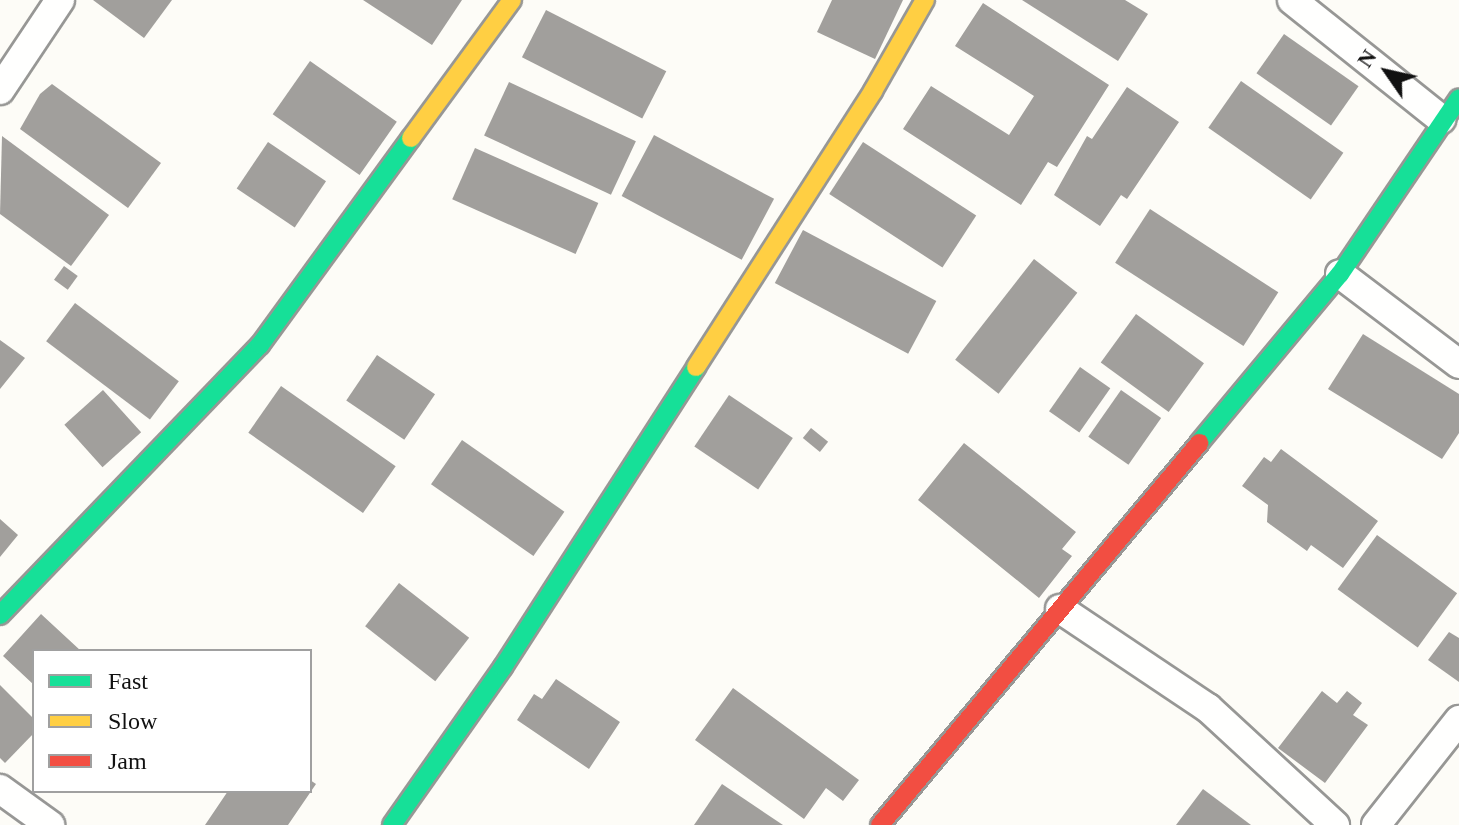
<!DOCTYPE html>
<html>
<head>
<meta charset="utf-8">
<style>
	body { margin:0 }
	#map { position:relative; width:1459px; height:825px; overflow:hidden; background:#fdfcf7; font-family:"Times New Roman",serif }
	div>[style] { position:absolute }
	.building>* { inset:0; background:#a19f9c; transform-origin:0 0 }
	.roads { filter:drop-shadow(2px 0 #979795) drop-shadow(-2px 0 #979795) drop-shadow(0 2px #979795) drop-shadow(0 -2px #979795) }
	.street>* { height:28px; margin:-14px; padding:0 14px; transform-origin:14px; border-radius:14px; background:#fffffe }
	.fast>* { height:18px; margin:-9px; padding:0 9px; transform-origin:9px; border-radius:9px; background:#16e098 }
	.slow>* { height:18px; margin:-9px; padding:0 9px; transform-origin:9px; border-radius:9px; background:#ffcf43 }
	.jam>* { height:18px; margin:-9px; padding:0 9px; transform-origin:9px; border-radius:9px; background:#f24e42 }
	span { translate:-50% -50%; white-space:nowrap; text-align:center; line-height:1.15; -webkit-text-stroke:8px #fff; paint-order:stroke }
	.legend { position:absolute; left:32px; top:649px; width:280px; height:144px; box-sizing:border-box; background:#fff; border:2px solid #a0a0a0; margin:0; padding:10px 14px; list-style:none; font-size:24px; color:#111 }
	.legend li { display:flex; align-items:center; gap:16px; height:40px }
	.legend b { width:40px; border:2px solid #a0a0a0 }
	.north { position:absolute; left:1347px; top:32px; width:80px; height:80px; -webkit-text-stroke:6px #fff; paint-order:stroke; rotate:304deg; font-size:22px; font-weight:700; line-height:32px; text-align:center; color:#111 }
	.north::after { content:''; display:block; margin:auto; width:28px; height:36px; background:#111; clip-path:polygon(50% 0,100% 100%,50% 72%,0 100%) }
</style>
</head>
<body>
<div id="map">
	<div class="building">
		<div style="clip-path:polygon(93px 0,172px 0,144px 38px)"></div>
		<div style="clip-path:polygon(363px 0,462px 0,432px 45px)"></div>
		<div style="clip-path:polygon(832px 0,903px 0,875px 59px,817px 32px)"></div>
		<div style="clip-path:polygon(1022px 0,1125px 0,1148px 14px,1118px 61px)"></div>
		<div style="clip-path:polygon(983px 3px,1109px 85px,1057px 167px,1048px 162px,1021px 205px,903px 129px,931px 86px,1009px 135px,1034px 96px,955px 46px)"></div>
		<div style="left:546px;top:10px;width:135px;height:53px;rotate:27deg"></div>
		<div style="left:1284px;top:34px;width:91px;height:48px;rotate:35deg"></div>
		<div style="left:310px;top:61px;width:106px;height:65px;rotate:35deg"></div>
		<div style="left:1241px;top:81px;width:125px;height:57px;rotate:35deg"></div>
		<div style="left:509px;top:82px;width:140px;height:59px;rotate:25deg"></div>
		<div style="clip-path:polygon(52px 84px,161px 163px,128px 208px,20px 129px,40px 94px)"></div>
		<div style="clip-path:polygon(1127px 87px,1179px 122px,1127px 199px,1121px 195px,1100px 226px,1054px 195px,1087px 136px,1092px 139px)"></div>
		<div style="left:654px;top:135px;width:136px;height:69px;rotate:28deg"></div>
		<div style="clip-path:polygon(2px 136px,109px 215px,71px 266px,0 214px)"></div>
		<div style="left:268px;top:142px;width:70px;height:56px;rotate:34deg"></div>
		<div style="left:863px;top:142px;width:135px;height:62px;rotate:33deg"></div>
		<div style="left:475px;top:148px;width:135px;height:56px;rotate:24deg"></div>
		<div style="left:1150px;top:209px;width:153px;height:64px;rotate:33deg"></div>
		<div style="left:803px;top:230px;width:151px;height:60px;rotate:28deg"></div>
		<div style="left:1034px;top:259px;width:55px;height:128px;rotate:38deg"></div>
		<div style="left:64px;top:266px;width:17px;height:17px;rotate:36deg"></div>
		<div style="left:75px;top:303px;width:130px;height:48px;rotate:37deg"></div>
		<div style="left:1136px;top:314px;width:84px;height:60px;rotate:36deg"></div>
		<div style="clip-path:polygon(1363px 334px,1459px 394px,1459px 433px,1442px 459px,1328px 389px)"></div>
		<div style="clip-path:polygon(0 340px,25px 358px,0 389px)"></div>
		<div style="left:377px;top:355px;width:70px;height:55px;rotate:34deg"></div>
		<div style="left:1080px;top:367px;width:37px;height:54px;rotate:35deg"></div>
		<div style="left:281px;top:386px;width:140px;height:57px;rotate:35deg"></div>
		<div style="left:103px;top:390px;width:57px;height:52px;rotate:48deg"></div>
		<div style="left:1121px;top:390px;width:49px;height:57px;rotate:35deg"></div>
		<div style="left:729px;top:395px;width:77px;height:62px;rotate:34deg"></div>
		<div style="left:811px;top:428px;width:22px;height:13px;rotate:39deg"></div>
		<div style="left:462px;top:440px;width:125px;height:54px;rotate:35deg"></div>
		<div style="clip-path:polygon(964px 443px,1076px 532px,1062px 549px,1072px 556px,1039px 598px,918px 500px)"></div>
		<div style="clip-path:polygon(1281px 449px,1378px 521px,1343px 568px,1311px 545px,1307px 551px,1267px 522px,1268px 505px,1242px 486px,1264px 457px,1271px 462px)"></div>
		<div style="clip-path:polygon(0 519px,18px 535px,0 557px)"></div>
		<div style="left:1377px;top:535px;width:99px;height:67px;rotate:36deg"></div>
		<div style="left:399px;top:583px;width:89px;height:55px;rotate:38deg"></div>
		<div style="clip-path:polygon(41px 614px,81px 651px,34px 651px,34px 685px,3px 656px)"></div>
		<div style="clip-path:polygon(1449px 632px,1459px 638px,1459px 682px,1428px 660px)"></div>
		<div style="clip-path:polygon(556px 679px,620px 722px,589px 769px,517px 720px,534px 694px,542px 699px)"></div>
		<div style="clip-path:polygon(0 685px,34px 719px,34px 733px,5px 763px,0 758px)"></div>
		<div style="clip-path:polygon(733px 688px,859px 780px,843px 801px,826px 788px,804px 819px,695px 740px)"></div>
		<div style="clip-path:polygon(1322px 691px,1337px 703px,1347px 691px,1362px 703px,1353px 715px,1368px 725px,1325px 783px,1278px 748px)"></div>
		<div style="clip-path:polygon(310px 780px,316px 784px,288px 825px,205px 825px,228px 791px,310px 791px)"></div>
		<div style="clip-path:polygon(722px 784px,783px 825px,694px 825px)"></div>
		<div style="clip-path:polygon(1203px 789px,1251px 825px,1176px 825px)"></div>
	</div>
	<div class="roads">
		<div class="street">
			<div style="left:1292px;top:0;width:191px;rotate:38.6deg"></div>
			<div style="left:0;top:90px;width:108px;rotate:-56.3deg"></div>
			<div style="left:1340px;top:274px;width:149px;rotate:37.1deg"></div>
			<div style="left:1060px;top:609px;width:178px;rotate:33.8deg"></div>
			<div style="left:1208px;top:708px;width:173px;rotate:42.7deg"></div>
			<div style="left:0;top:789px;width:62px;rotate:35.8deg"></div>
			<div style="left:1376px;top:825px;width:134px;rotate:-51.7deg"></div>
		</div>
		<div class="fast">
			<div style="left:1199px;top:443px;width:220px;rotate:-50.2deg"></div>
			<div style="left:1340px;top:274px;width:212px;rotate:-55.9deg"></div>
			<div style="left:0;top:615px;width:375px;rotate:-46.1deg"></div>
			<div style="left:260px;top:345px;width:256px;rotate:-53.9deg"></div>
			<div style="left:392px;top:825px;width:193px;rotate:-54.9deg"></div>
			<div style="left:503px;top:667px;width:357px;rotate:-57.2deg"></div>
		</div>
		<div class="slow">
			<div style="left:411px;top:138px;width:171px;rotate:-53.8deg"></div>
			<div style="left:696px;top:367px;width:328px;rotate:-57.3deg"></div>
			<div style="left:873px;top:91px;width:105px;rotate:-60.3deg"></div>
		</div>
		<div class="jam">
			<div style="left:880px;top:825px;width:498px;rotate:-50.1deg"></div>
		</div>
	</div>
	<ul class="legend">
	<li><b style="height:10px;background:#16e098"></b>Fast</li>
	<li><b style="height:10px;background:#ffcf43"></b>Slow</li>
	<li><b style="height:10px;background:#f24e42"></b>Jam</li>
	</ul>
	<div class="north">N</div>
</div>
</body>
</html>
